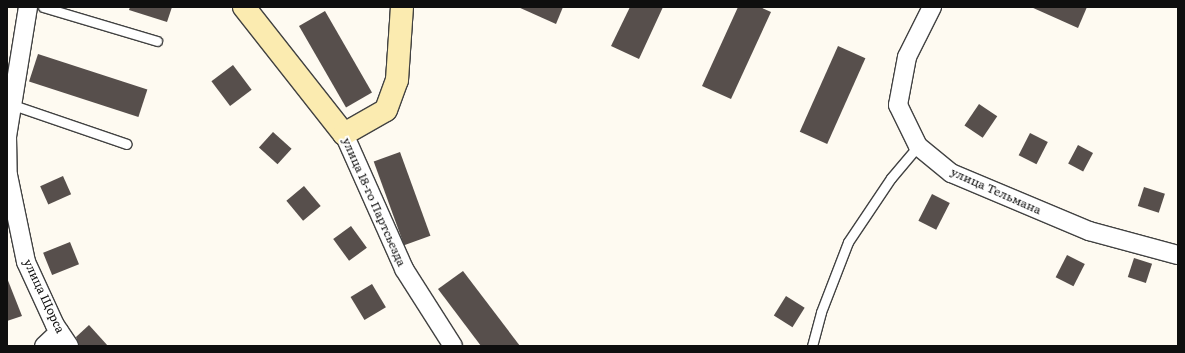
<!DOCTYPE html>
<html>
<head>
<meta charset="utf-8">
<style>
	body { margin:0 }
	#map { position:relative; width:1185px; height:353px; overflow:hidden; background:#fefaf1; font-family:Literata,serif }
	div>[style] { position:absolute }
	.building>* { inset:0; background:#574f4c; transform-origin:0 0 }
	.roads { filter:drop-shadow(1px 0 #424242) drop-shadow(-1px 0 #424242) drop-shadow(0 1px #424242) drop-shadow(0 -1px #424242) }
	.lane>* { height:9px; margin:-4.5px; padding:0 4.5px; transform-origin:4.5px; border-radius:4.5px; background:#fff }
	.street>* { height:18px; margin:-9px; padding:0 9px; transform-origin:9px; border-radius:9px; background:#fff }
	.secondary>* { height:22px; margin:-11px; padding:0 11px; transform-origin:11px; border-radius:11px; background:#fbebb0 }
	span { translate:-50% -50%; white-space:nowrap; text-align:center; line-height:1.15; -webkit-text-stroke:4px #fff; paint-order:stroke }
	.street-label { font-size:12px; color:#0f0f0f }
	.frame { position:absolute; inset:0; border:8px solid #0f0f0f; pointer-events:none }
</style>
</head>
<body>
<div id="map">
	<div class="building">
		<div style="clip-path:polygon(130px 7px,172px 7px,167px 22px,129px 10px)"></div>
		<div style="clip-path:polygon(518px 7px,563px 7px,556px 24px)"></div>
		<div style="clip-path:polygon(630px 7px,663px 7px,639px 59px,611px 46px)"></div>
		<div style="clip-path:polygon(738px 7px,760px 7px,771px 12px,731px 99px,702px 86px)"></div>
		<div style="clip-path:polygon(1031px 7px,1087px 7px,1078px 28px)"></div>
		<div style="left:325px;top:11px;width:94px;height:30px;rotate:60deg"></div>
		<div style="left:838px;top:46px;width:30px;height:94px;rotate:24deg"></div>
		<div style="left:38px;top:54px;width:115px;height:29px;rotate:18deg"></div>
		<div style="left:233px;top:65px;width:31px;height:27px;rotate:53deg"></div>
		<div style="left:979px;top:104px;width:22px;height:26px;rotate:34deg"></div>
		<div style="left:273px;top:132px;width:25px;height:21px;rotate:42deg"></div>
		<div style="left:1030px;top:133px;width:20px;height:25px;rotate:27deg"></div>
		<div style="left:1078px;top:145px;width:17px;height:21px;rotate:28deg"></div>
		<div style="left:400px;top:152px;width:89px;height:28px;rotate:70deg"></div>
		<div style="left:63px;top:176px;width:20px;height:25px;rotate:66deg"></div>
		<div style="left:304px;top:186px;width:26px;height:23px;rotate:50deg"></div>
		<div style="left:1144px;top:187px;width:22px;height:20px;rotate:18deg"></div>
		<div style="left:932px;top:194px;width:20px;height:30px;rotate:27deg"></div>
		<div style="left:351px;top:226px;width:27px;height:22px;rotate:54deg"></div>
		<div style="left:70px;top:242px;width:24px;height:29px;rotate:68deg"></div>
		<div style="left:1067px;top:255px;width:20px;height:25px;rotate:27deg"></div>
		<div style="left:1134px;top:258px;width:19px;height:20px;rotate:18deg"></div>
		<div style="clip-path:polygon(463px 271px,520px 346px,481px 346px,438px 289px)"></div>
		<div style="clip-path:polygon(7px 278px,22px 316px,7px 321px)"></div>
		<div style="left:372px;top:284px;width:27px;height:25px;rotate:59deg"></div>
		<div style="left:786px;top:296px;width:22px;height:23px;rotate:32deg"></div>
		<div style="clip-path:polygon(89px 325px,108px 346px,79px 346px,76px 337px)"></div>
	</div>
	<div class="roads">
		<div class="lane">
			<div style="left:43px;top:7px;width:119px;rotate:16.6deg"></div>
			<div style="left:13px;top:105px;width:120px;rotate:18.9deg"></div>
			<div style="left:812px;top:346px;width:35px;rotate:-75deg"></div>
			<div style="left:821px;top:312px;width:75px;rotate:-68.9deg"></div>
			<div style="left:848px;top:242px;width:77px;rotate:-56.1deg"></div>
			<div style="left:891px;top:178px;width:42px;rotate:-49.8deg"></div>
		</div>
		<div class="street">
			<div style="left:28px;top:7px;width:131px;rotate:99.2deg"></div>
			<div style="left:7px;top:136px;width:39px;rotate:89deg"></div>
			<div style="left:8px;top:175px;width:89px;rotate:78.3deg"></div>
			<div style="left:26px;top:262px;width:69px;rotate:65.3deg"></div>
			<div style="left:55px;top:325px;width:25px;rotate:56deg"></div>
			<div style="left:932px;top:7px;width:56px;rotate:116.6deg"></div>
			<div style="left:907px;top:57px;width:49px;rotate:100.6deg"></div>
			<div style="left:898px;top:105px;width:46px;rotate:64deg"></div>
			<div style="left:918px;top:146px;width:43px;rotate:39.3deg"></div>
			<div style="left:951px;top:173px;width:150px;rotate:22.8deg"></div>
			<div style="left:1089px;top:231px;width:92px;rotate:15.1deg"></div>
			<div style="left:344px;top:134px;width:148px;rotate:66deg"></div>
			<div style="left:404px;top:269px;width:91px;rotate:57.5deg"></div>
			<div style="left:44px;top:346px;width:21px;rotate:-43deg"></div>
		</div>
		<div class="secondary">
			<div style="left:244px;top:7px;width:162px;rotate:51.8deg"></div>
			<div style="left:344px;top:134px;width:48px;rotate:-29.7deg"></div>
			<div style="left:386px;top:110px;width:32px;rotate:-70deg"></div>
			<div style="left:397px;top:80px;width:73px;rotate:-86.1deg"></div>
		</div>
	</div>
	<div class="street-label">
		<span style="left:996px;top:191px;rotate:24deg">улица Тельмана</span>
		<span style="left:374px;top:202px;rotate:66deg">улица 18-го Партсьезда</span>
		<span style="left:44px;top:296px;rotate:65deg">улица Щорса</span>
	</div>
	<div class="frame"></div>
</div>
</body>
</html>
